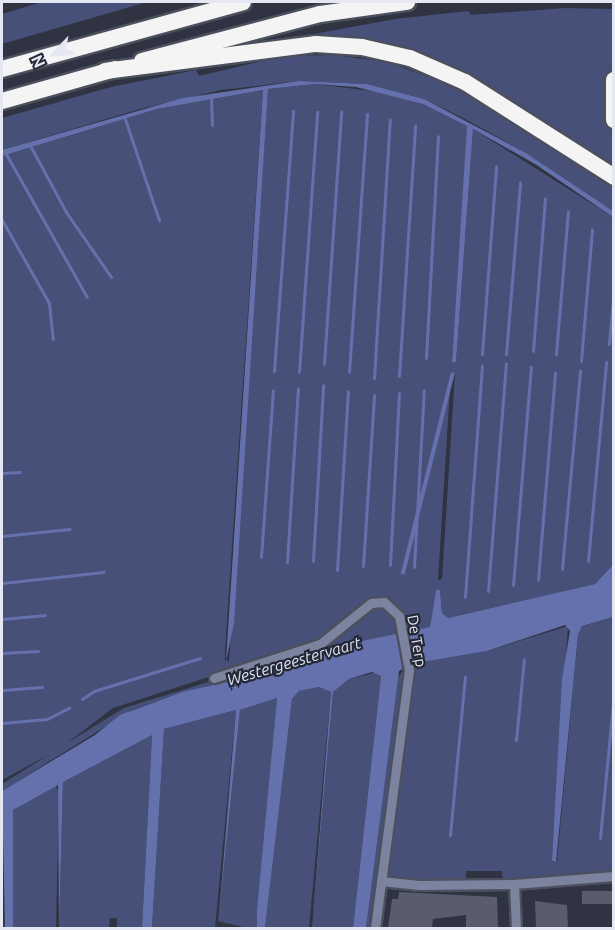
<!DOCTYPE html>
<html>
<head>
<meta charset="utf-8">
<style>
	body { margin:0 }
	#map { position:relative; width:615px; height:930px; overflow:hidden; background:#2f3342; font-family:Ubuntu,sans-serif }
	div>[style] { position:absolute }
	.green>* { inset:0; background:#475079; transform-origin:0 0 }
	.water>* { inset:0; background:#6471ad; transform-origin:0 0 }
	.stream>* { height:3px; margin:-1.5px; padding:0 1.5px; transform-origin:1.5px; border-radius:1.5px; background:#6471ad }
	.building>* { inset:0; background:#585c6d; transform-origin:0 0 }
	.roads { filter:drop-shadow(2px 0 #4c505e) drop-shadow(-2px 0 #4c505e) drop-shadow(0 2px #4c505e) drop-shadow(0 -2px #4c505e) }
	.street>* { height:9px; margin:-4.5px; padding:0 4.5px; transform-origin:4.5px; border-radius:4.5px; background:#7b839e }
	.highway>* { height:16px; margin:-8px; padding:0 8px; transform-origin:8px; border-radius:8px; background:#f4f4f4 }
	span { translate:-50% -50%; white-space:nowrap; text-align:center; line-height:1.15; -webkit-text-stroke:4.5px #252937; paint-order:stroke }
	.street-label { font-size:15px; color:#e5e8f2 }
	.water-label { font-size:16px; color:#dce1f2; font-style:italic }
	.frame { position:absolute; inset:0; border:3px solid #e5e8f2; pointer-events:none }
	.north { position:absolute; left:24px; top:24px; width:60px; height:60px; -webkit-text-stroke:4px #252937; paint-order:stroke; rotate:245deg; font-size:16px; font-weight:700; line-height:24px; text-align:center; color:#e5e8f2 }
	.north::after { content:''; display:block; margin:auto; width:21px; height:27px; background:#e5e8f2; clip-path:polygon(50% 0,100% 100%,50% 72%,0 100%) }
</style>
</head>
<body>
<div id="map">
	<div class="green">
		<div style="clip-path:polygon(42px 2px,147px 2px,2px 44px,2px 14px)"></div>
		<div style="clip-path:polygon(565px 8px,613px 9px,613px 64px,606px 100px,613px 139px,613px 167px,495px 90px,423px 56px,254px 45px,395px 19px,468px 11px,471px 15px)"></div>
		<div style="clip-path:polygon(333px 55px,387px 62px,464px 90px,613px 183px,613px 211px,526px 153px,465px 119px,424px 99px,367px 84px,299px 81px,221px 90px,140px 109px,2px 150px,2px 118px,111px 87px,196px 70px,199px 76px,284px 56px)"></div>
		<div style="clip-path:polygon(evenodd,315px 84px,388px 93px,423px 104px,468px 126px,452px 362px,456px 362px,473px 129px,613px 217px,614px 565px,595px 584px,448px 618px,442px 613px,440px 590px,436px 590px,430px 627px,407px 633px,401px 613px,393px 604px,378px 600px,367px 602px,320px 641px,113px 708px,67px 743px,124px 708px,318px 648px,369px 607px,380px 605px,391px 609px,399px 619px,401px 634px,343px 645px,332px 654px,308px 656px,267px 672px,194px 692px,182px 692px,132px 710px,2px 791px,2px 784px,48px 755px,2px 780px,2px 156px,157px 109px,263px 90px,225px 650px,225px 660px,229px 661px,268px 89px,315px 84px,451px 373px,455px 373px,442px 579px,438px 580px,451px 373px)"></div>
		<div style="clip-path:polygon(613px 617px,613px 871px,512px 880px,503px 880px,502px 871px,466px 871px,466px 882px,389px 878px,385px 872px,411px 664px,487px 651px,568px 626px,552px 862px,557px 861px,578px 635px,582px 626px)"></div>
		<div style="clip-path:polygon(405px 667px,372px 928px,366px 928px,396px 681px)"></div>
		<div style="clip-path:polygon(378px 672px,381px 676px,353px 928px,312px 928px,333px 692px,349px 679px)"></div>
		<div style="clip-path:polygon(319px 687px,331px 692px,309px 928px,265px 928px,292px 699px,299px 691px)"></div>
		<div style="clip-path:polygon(277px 698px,257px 928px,247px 928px,218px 921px,240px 710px)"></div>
		<div style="clip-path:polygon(236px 710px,215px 928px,152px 928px,164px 729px)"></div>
		<div style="clip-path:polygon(152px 734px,142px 928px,117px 927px,117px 918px,110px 918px,109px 927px,59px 928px,63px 782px)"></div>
		<div style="clip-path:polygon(55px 783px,59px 794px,56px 928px,13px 928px,13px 810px)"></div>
		<div style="left:2px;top:826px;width:13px;height:102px;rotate:77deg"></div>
	</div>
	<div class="water">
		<div style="clip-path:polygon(299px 81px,367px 84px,424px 99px,526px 153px,613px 211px,613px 217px,535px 164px,473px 129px,456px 362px,452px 362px,467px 126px,423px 104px,356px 87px,315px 84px,268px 89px,234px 623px,226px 661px,263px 90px,157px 109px,2px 156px,2px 150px,183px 98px)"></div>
		<div style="left:451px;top:372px;width:4px;height:208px;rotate:14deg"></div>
		<div style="clip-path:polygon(613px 565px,613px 617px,582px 626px,578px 635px,556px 862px,552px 861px,562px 679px,570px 631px,565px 625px,487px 651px,411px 664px,399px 671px,366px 928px,353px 928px,381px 676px,372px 672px,349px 679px,333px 692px,312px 928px,331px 692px,319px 687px,299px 691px,292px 699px,265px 928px,257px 928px,257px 910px,277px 698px,240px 710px,219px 914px,236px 710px,164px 729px,152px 928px,142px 928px,152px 735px,63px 782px,59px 928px,58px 785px,13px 810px,13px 928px,5px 928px,2px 791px,95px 735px,120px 715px,182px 692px,250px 677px,312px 655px,332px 654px,343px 645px,430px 627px,436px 590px,440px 590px,442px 613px,448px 618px,595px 584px)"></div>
	</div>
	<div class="stream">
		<div style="left:211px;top:97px;width:28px;rotate:88deg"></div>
		<div style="left:125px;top:119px;width:107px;rotate:71.4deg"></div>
		<div style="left:31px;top:147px;width:74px;rotate:61.7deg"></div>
		<div style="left:66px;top:212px;width:79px;rotate:55.3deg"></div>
		<div style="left:6px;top:154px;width:164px;rotate:60.5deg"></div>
		<div style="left:2px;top:220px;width:95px;rotate:60.5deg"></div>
		<div style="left:49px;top:303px;width:36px;rotate:84deg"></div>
		<div style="left:609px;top:344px;width:57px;rotate:-85deg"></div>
		<div style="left:533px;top:351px;width:153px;rotate:-85.5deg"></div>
		<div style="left:482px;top:354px;width:188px;rotate:-85.7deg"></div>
		<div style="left:506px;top:354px;width:172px;rotate:-85.3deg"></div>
		<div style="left:556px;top:354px;width:143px;rotate:-85.2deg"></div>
		<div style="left:426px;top:358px;width:222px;rotate:-86.9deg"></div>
		<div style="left:581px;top:361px;width:132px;rotate:-85.2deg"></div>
		<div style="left:324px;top:364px;width:253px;rotate:-86.1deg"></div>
		<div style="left:274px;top:371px;width:261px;rotate:-85.8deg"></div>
		<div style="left:299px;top:372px;width:261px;rotate:-86deg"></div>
		<div style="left:349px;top:372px;width:259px;rotate:-86deg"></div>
		<div style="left:399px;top:376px;width:251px;rotate:-86.3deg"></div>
		<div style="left:374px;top:378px;width:259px;rotate:-86.5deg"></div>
		<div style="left:2px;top:473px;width:18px;rotate:-3deg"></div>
		<div style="left:2px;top:536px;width:68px;rotate:-5.9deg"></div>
		<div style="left:261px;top:557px;width:167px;rotate:-85.9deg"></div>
		<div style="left:313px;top:561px;width:176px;rotate:-86.7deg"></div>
		<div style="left:588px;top:561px;width:200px;rotate:-84.8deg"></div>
		<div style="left:287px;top:562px;width:174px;rotate:-86.4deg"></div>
		<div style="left:390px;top:565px;width:172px;rotate:-87deg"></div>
		<div style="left:363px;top:566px;width:171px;rotate:-86.3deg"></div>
		<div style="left:414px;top:567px;width:177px;rotate:-86.8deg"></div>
		<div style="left:562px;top:569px;width:199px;rotate:-84.8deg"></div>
		<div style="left:337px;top:570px;width:179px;rotate:-86.5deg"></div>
		<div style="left:538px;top:580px;width:208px;rotate:-85.3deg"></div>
		<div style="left:2px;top:583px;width:102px;rotate:-6.2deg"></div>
		<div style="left:513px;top:585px;width:219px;rotate:-85.3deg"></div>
		<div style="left:488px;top:591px;width:228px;rotate:-85.5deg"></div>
		<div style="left:465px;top:597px;width:232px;rotate:-85.8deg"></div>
		<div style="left:2px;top:619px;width:43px;rotate:-5.3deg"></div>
		<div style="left:2px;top:653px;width:36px;rotate:-3deg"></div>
		<div style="left:2px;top:690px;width:40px;rotate:-4.3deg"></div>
		<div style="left:82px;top:699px;width:14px;rotate:-34deg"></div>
		<div style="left:94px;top:691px;width:111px;rotate:-17.3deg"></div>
		<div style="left:2px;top:723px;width:45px;rotate:-5.1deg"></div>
		<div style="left:47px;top:719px;width:25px;rotate:-27deg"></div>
		<div style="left:516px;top:740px;width:81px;rotate:-84.4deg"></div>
		<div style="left:450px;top:835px;width:159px;rotate:-84.6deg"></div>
		<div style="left:600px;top:838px;width:146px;rotate:-84.5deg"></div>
	</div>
	<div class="building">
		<div style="left:614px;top:891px;width:13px;height:32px;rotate:90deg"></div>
		<div style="clip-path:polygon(399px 892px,497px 897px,498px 928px,466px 928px,466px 915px,433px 919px,432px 928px,388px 928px,392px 899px,398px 899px)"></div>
		<div style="clip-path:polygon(535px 901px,567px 905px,568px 928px,536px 928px)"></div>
	</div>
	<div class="roads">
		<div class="street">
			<div style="left:214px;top:678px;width:111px;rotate:-17.8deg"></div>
			<div style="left:320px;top:644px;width:65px;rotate:-38.8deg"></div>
			<div style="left:371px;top:603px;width:13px;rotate:-4deg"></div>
			<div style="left:384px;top:602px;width:21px;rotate:43deg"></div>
			<div style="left:399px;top:616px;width:55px;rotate:79.5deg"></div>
			<div style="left:409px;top:670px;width:260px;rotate:97.5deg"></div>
			<div style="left:381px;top:881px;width:38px;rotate:6deg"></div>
			<div style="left:419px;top:885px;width:95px;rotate:-0.6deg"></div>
			<div style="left:514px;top:884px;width:100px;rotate:-4.6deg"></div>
			<div style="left:514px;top:884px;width:44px;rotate:87.4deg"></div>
		</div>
		<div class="highway">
			<div style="left:142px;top:61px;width:184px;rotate:-14.8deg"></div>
			<div style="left:320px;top:14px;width:88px;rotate:-7.9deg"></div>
			<div style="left:2px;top:69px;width:250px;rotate:-15.5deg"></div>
			<div style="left:105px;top:71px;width:213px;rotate:-7.3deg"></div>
			<div style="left:316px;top:44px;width:46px;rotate:3.7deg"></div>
			<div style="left:362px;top:47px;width:49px;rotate:12.9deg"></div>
			<div style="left:410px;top:58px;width:60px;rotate:23.6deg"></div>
			<div style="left:465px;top:82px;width:177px;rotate:32.5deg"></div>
			<div style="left:614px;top:80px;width:40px;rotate:90deg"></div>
			<div style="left:2px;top:101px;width:117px;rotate:-15.8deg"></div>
		</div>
	</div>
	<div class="street-label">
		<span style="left:417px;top:641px;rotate:80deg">De Terp</span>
	</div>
	<div class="water-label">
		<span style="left:294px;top:661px;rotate:-16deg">Westergeestervaart</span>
	</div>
	<div class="frame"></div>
	<div class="north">N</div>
</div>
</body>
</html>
